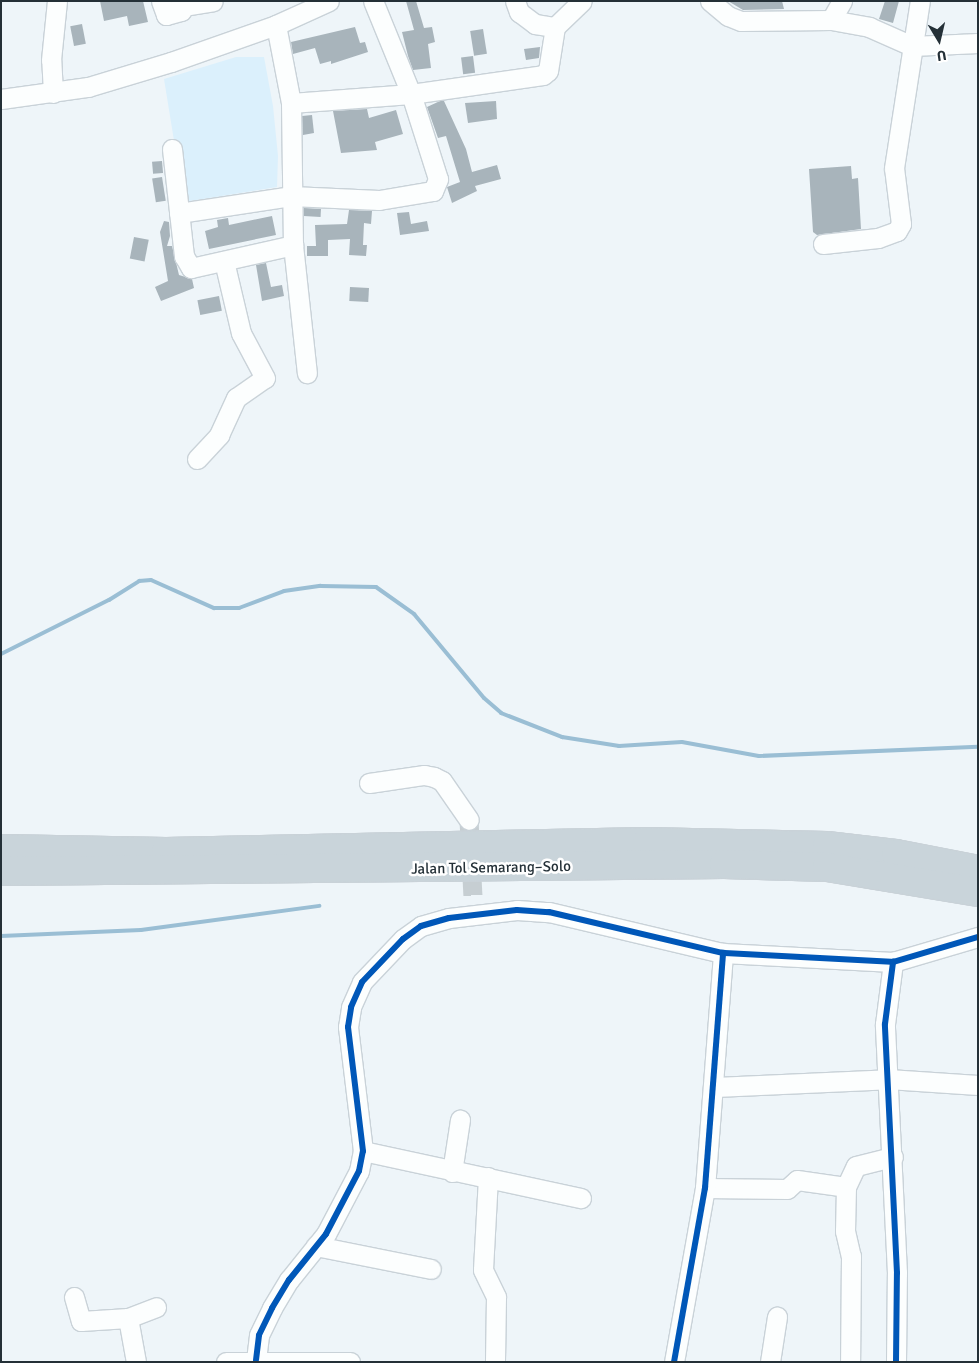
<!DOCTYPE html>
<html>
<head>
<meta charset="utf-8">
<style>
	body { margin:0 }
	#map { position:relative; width:979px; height:1363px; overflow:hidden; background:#eef5f9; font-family:Signika,sans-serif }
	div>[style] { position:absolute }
	.green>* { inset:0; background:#dbf0fc }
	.stream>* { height:4px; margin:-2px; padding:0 2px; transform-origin:2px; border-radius:2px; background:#9abed4 }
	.building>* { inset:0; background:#a8b4bb; transform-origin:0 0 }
	.minor-tunnel>* { height:19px; margin-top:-9.5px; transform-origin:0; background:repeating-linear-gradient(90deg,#c6ced2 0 19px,transparent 0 28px) }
	.roads { filter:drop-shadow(1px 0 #c9d2d8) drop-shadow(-1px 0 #c9d2d8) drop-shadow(0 1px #c9d2d8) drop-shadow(0 -1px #c9d2d8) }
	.minor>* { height:19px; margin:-9.5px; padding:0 9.5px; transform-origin:9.5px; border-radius:9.5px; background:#fcfefe }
	.highway>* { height:28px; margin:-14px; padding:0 14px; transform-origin:14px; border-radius:14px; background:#c9d4da }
	.cycleway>* { height:6px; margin:-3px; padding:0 3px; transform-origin:3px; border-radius:3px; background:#0057b8 }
	span { translate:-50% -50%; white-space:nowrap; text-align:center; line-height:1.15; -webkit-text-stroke:5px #fff; paint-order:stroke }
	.street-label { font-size:15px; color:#243037 }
	.frame { position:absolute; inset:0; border:2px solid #243037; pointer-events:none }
	.north { position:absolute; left:914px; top:15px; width:50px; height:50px; -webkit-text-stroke:4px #fff; paint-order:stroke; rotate:171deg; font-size:14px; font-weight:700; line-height:20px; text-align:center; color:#243037 }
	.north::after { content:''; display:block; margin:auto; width:18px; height:22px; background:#243037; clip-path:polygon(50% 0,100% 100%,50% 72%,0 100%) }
</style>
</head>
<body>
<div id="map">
	<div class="green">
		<div style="clip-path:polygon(236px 57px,264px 57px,273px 106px,278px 156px,277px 187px,184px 202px,164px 79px)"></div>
	</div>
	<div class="stream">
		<div style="left:1px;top:654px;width:121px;rotate:-26.6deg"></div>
		<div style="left:109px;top:600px;width:36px;rotate:-32deg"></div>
		<div style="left:139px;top:581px;width:12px;rotate:-5deg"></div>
		<div style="left:151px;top:580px;width:69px;rotate:24deg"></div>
		<div style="left:214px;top:608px;width:25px"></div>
		<div style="left:239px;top:608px;width:48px;rotate:-20.7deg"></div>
		<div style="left:284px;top:591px;width:37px;rotate:-8deg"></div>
		<div style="left:321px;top:586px;width:55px;rotate:1deg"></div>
		<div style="left:376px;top:587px;width:47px;rotate:35.4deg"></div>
		<div style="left:414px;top:614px;width:109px;rotate:50.2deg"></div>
		<div style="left:484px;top:698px;width:23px;rotate:41deg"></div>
		<div style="left:501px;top:713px;width:66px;rotate:21.5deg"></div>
		<div style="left:562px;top:737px;width:58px;rotate:9deg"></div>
		<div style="left:619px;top:746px;width:63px;rotate:-3.6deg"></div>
		<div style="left:682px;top:742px;width:78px;rotate:10.3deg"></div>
		<div style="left:759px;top:756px;width:219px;rotate:-2.4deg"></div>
		<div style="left:1px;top:936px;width:140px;rotate:-2.5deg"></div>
		<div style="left:141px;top:930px;width:180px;rotate:-7.7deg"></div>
	</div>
	<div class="building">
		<div style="clip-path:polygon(100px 1px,143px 1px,148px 22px,129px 26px,127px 16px,104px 21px)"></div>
		<div style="clip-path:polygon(406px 1px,416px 1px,424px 28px,432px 27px,435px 42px,428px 44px,431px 68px,413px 70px,408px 56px,402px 32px,414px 30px)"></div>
		<div style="clip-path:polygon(728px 1px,782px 1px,784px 9px,743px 10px)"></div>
		<div style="clip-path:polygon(885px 1px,899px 1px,893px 23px,879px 19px)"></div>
		<div style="left:82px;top:24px;width:20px;height:12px;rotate:79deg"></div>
		<div style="clip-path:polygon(355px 27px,360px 43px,365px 42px,368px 52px,331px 64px,331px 61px,320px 64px,315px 48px,293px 54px,291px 42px)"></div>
		<div style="left:483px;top:29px;width:25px;height:13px;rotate:81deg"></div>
		<div style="clip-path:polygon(540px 47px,539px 58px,526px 60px,524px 49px)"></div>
		<div style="left:473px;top:56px;width:17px;height:12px;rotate:83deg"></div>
		<div style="clip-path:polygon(440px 101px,444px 101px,466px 149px,472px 172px,497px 165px,501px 179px,475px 186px,477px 191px,452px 203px,447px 187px,460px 182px,446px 136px,438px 138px,427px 107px)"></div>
		<div style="clip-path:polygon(496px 101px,497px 119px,468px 123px,465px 103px)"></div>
		<div style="clip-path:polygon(367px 109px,369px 118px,396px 110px,403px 134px,375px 142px,377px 150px,341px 153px,333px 111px)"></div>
		<div style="clip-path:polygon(312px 115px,314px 133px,303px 135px,302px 116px)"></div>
		<div style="left:162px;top:161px;width:12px;height:10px;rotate:85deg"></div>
		<div style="clip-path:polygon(851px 166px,852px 179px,858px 178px,861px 229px,817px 235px,813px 232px,809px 169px)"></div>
		<div style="left:162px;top:177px;width:24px;height:10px;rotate:81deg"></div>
		<div style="left:304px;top:208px;width:17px;height:8px;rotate:3deg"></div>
		<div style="clip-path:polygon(349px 210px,372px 211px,371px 224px,364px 223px,363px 245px,367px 245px,366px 256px,349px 255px,350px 239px,328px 240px,328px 256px,307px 256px,307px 246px,316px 246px,315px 225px,347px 224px)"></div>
		<div style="clip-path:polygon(409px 212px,411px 224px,427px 221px,429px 231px,400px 235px,397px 213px)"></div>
		<div style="clip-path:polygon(272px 216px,276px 235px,209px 249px,205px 231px,218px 227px,217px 220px,228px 218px,229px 225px)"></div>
		<div style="clip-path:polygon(164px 221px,169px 222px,170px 236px,167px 246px,172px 246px,179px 275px,192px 279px,194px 288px,161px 301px,155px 287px,168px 281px,160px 232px)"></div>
		<div style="left:134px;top:237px;width:15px;height:22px;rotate:11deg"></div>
		<div style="clip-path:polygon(266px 263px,271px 287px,282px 285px,284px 296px,262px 301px,256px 265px)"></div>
		<div style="left:350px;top:287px;width:19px;height:14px;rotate:3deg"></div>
		<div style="left:219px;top:296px;width:15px;height:22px;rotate:79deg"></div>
	</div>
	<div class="minor-tunnel">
		<div style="left:469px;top:820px;width:77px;rotate:87deg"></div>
	</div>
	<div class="roads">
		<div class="minor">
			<div style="left:161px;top:1px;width:15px;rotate:70deg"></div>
			<div style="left:166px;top:15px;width:16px;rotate:-15deg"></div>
			<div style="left:181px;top:11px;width:10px;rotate:-90deg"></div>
			<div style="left:515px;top:1px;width:12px;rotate:70deg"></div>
			<div style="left:519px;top:12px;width:20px;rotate:37deg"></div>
			<div style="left:535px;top:24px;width:20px;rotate:9deg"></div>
			<div style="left:710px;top:1px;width:23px;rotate:40deg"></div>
			<div style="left:728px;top:16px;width:14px;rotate:21deg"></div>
			<div style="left:741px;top:21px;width:90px;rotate:-0.6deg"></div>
			<div style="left:831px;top:20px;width:39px;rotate:10deg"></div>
			<div style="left:869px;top:27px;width:47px;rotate:23.8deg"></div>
			<div style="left:912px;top:46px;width:66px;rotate:-2.6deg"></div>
			<div style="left:183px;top:6px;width:30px;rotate:-9deg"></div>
			<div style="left:831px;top:20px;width:22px;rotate:-60deg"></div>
			<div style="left:276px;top:25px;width:79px;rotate:79.1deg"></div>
			<div style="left:291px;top:103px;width:142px;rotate:89.2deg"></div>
			<div style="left:293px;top:245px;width:129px;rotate:83.8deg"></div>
			<div style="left:53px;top:93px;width:33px;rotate:-93deg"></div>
			<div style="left:51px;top:60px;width:59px;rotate:-84.2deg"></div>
			<div style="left:1px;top:99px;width:88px;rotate:-7.9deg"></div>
			<div style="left:88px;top:87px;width:87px;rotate:-16.8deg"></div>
			<div style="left:171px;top:62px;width:111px;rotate:-19.4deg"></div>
			<div style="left:276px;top:25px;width:58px;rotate:-24.4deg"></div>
			<div style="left:291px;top:103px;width:120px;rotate:-4.3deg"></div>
			<div style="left:411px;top:94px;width:133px;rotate:-8.2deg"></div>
			<div style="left:543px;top:75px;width:6px;rotate:-39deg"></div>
			<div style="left:548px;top:71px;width:45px;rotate:-81deg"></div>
			<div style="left:555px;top:27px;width:37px;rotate:-44deg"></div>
			<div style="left:172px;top:149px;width:108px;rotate:83.6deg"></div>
			<div style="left:184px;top:256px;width:14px;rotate:60deg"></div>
			<div style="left:191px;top:268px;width:105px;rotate:-12.7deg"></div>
			<div style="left:179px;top:213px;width:113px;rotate:-8.6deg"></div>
			<div style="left:291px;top:196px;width:88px;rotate:2.6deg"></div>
			<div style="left:379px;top:200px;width:55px;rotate:-9.5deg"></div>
			<div style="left:433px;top:191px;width:13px;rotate:-67deg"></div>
			<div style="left:438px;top:179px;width:89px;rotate:-107.6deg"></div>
			<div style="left:411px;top:94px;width:100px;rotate:-112.2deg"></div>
			<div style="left:823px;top:244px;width:55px;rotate:-6.2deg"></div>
			<div style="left:878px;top:238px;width:20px;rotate:-20deg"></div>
			<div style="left:897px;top:231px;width:8px;rotate:-60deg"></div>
			<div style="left:901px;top:224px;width:56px;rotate:-97.1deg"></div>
			<div style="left:894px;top:168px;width:169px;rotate:-81.2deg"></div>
			<div style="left:197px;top:459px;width:33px;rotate:-47deg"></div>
			<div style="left:219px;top:435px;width:41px;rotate:-65.3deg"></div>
			<div style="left:236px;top:398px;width:35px;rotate:-35deg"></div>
			<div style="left:265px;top:378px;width:51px;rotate:-118.1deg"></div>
			<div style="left:241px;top:333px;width:74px;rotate:-103.3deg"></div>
			<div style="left:369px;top:783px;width:56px;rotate:-8.3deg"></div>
			<div style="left:424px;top:775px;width:10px;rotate:11deg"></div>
			<div style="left:434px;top:777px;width:9px;rotate:27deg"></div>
			<div style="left:442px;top:781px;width:47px;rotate:55.3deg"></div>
			<div style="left:715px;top:1087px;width:173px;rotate:-2.6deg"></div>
			<div style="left:888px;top:1079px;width:90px;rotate:3.8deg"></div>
			<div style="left:363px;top:1151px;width:223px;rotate:12.2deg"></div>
			<div style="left:452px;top:1172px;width:53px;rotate:-81.3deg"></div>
			<div style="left:488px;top:1177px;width:93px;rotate:93.1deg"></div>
			<div style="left:483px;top:1270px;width:30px;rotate:64deg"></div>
			<div style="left:496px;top:1297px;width:65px;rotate:90.9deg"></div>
			<div style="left:846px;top:1187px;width:23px;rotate:-65deg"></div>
			<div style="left:856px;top:1166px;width:38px;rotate:-14deg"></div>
			<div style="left:705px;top:1188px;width:82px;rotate:0.7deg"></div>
			<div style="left:787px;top:1189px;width:13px;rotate:-42deg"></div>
			<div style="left:797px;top:1180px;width:49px;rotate:8.1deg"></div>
			<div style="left:846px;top:1187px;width:44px;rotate:91.3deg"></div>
			<div style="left:845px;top:1231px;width:26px;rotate:77deg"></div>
			<div style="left:851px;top:1256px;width:106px;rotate:90.5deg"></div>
			<div style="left:316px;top:1246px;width:117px;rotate:11.3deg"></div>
			<div style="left:74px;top:1297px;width:25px;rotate:74deg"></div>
			<div style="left:81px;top:1321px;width:47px;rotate:-3.7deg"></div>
			<div style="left:128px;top:1318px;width:45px;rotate:79.7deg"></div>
			<div style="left:128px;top:1318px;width:30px;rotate:-21deg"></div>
			<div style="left:256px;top:1360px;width:25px;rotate:-83deg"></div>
			<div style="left:259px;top:1335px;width:30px;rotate:-64deg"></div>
			<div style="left:272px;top:1308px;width:33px;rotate:-59deg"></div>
			<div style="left:289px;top:1280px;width:59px;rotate:-51.2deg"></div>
			<div style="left:326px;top:1234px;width:71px;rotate:-62.4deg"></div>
			<div style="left:359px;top:1171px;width:20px;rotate:-79deg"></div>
			<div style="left:363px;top:1151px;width:125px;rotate:-96.9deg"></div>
			<div style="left:348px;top:1027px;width:20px;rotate:-81deg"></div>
			<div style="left:351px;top:1007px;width:27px;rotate:-66deg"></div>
			<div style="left:362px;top:982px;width:59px;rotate:-46.4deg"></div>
			<div style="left:403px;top:939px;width:22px;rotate:-36deg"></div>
			<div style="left:421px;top:926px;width:29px;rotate:-16deg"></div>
			<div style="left:449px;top:918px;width:68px;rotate:-6.7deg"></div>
			<div style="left:517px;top:910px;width:32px;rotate:4deg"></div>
			<div style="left:549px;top:912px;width:179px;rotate:13.3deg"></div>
			<div style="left:226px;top:1362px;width:124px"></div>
			<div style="left:674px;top:1362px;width:177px;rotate:-79.9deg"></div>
			<div style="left:705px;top:1188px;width:236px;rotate:-85.6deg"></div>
			<div style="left:723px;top:953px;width:170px;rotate:3deg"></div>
			<div style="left:770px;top:1362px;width:46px;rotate:-81.2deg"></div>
			<div style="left:896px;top:1362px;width:89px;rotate:-89.4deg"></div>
			<div style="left:897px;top:1273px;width:249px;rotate:-92.8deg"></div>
			<div style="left:885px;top:1024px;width:63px;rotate:-82.6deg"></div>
			<div style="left:893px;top:962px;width:89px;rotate:-16.4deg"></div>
		</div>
		<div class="highway">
			<div style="left:1px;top:849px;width:165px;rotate:1deg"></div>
			<div style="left:166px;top:852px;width:481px;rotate:-1.2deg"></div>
			<div style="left:647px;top:842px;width:180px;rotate:1.3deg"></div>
			<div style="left:827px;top:846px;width:69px;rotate:6.6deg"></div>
			<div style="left:896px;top:854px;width:84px;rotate:11deg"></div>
			<div style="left:1px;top:871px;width:723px;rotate:-0.55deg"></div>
			<div style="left:724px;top:864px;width:103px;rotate:1.7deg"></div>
			<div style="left:827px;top:867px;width:153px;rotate:9.4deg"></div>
		</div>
	</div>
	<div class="cycleway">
		<div style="left:256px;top:1360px;width:25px;rotate:-83deg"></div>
		<div style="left:259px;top:1335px;width:30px;rotate:-64deg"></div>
		<div style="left:272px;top:1308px;width:33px;rotate:-59deg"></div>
		<div style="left:289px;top:1280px;width:59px;rotate:-51.2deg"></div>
		<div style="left:326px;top:1234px;width:71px;rotate:-62.4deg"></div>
		<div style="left:359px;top:1171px;width:20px;rotate:-79deg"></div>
		<div style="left:363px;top:1151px;width:125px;rotate:-96.9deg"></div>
		<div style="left:348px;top:1027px;width:20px;rotate:-81deg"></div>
		<div style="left:351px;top:1007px;width:27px;rotate:-66deg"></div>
		<div style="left:362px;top:982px;width:59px;rotate:-46.4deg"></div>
		<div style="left:403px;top:939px;width:22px;rotate:-36deg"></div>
		<div style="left:421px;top:926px;width:29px;rotate:-16deg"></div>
		<div style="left:449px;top:918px;width:68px;rotate:-6.7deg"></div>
		<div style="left:517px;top:910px;width:32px;rotate:4deg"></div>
		<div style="left:549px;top:912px;width:179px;rotate:13.3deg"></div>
		<div style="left:674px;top:1362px;width:177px;rotate:-79.9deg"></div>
		<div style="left:705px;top:1188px;width:236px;rotate:-85.6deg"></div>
		<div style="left:723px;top:953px;width:170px;rotate:3deg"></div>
		<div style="left:896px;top:1362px;width:89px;rotate:-89.4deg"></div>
		<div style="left:897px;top:1273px;width:249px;rotate:-92.8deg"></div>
		<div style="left:885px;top:1024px;width:63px;rotate:-82.6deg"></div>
		<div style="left:893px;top:962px;width:89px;rotate:-16.4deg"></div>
	</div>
	<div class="street-label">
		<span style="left:491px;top:868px;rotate:-1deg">Jalan Tol Semarang–Solo</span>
	</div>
	<div class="frame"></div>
	<div class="north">U</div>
</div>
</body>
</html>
